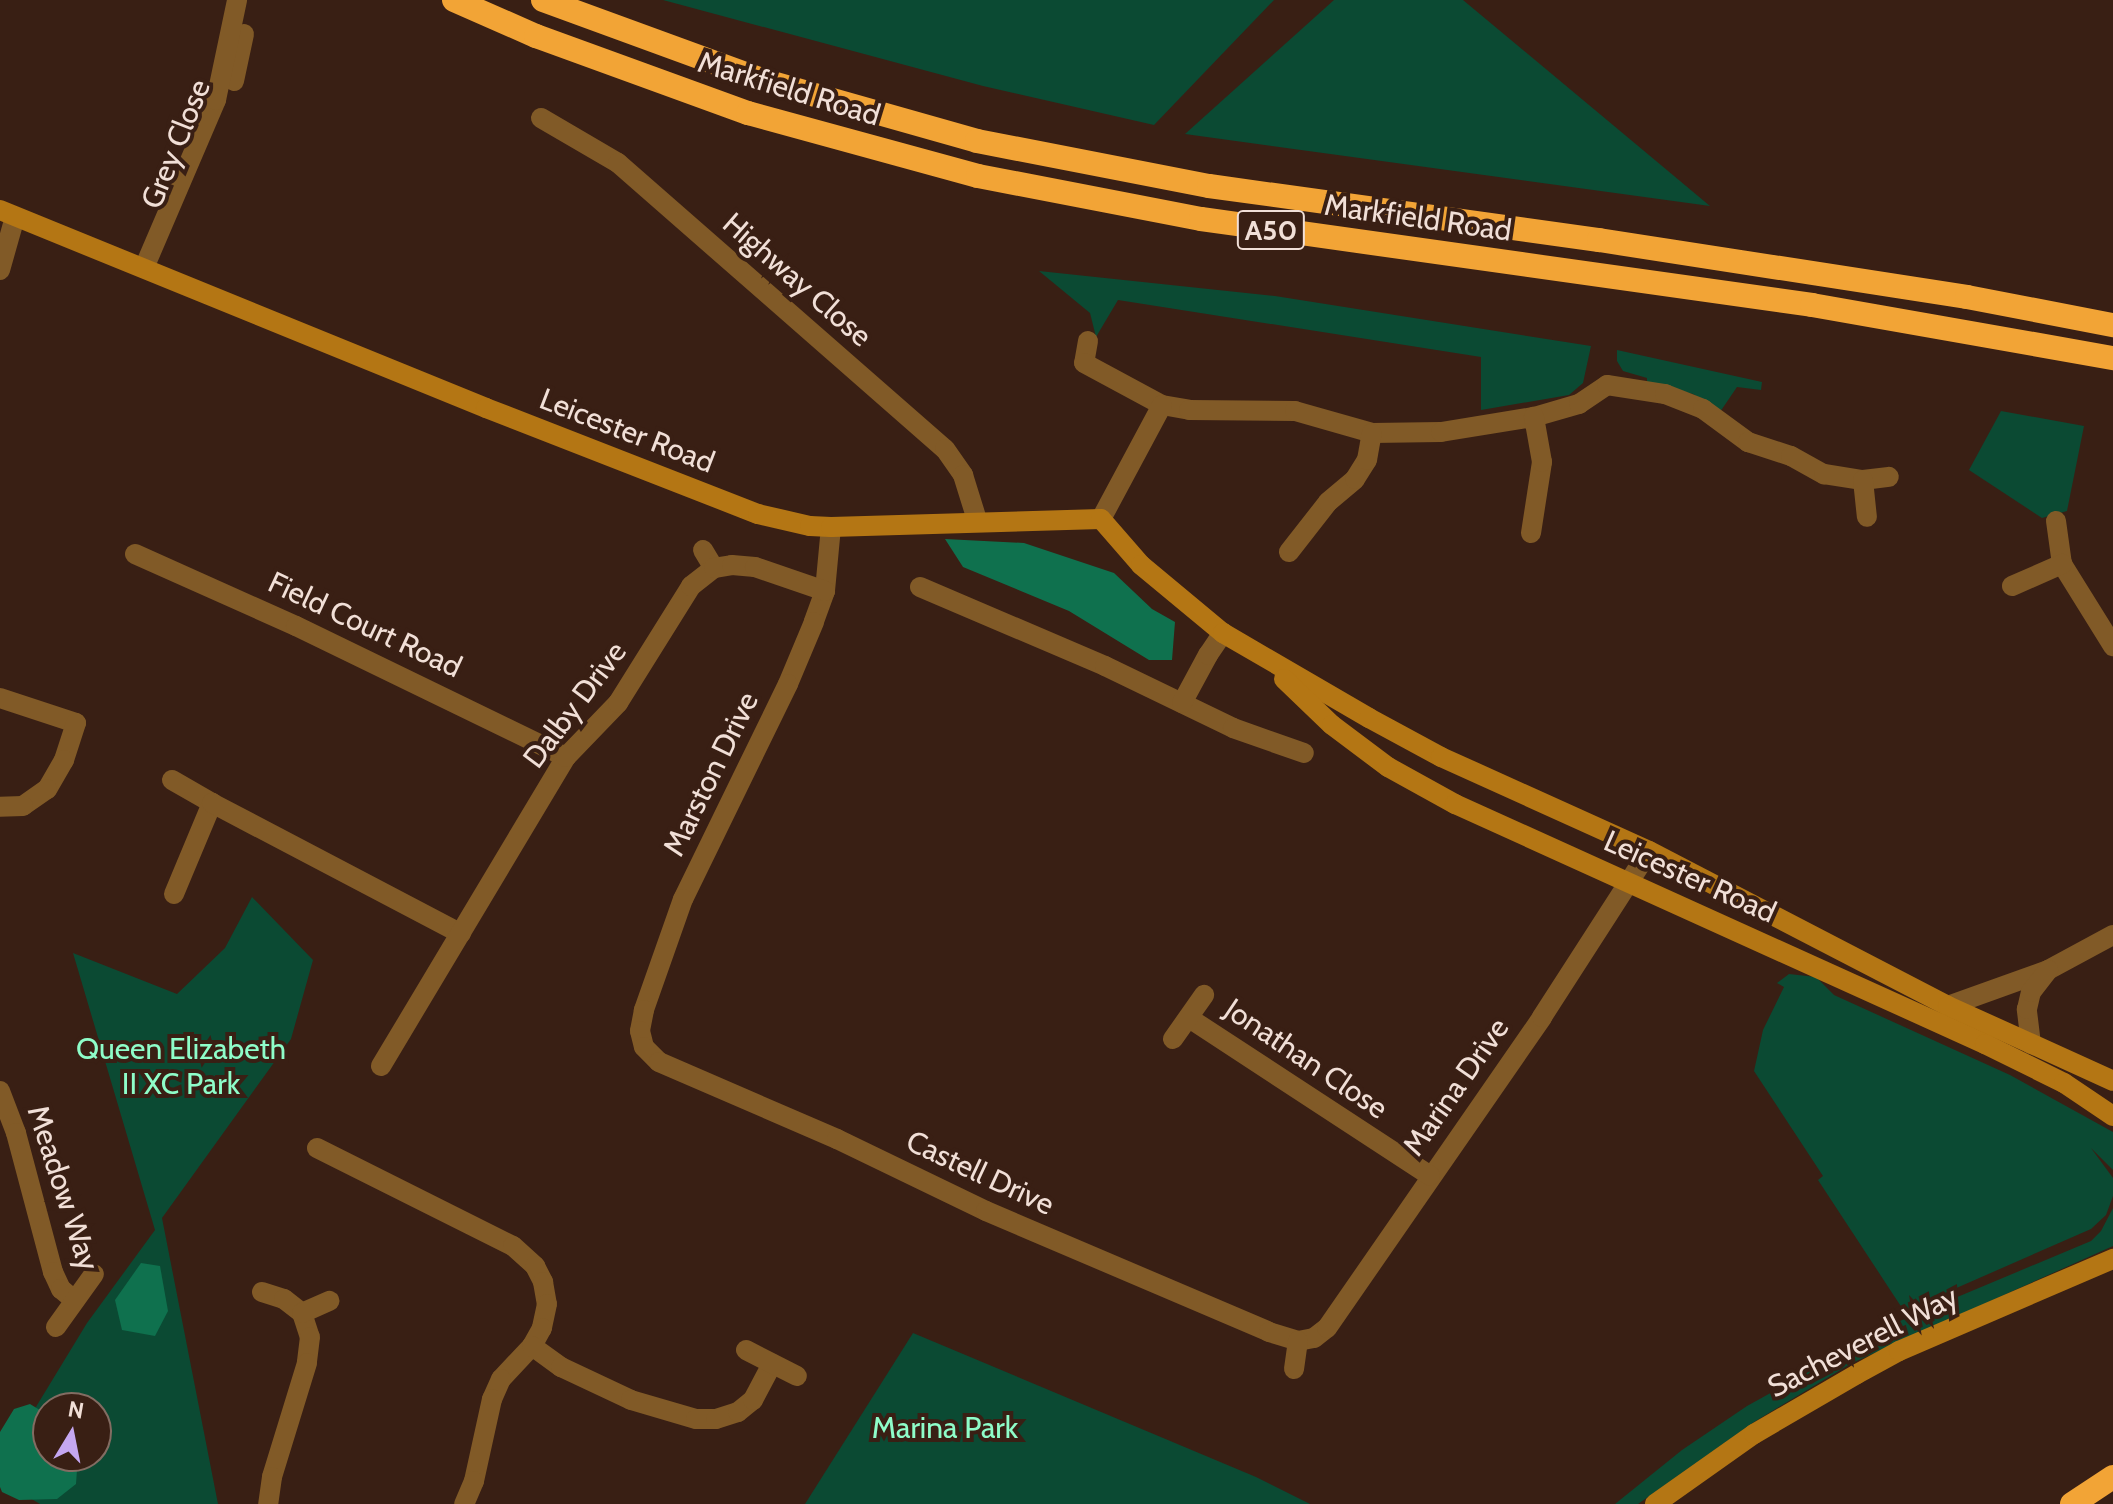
<!DOCTYPE html>
<html>
<head>
<meta charset="utf-8">
<style>
	body { margin:0 }
	#map { position:relative; width:2113px; height:1504px; overflow:hidden; background:#391f14; font-family:Cabin,sans-serif }
	div>[style] { position:absolute }
	.green>* { inset:0; background:#0b4a33 }
	.forest>* { inset:0; background:#0f714e }
	.street>* { height:20px; margin:-10px; padding:0 10px; transform-origin:10px; border-radius:10px; background:#815a27 }
	.secondary>* { height:20px; margin:-10px; padding:0 10px; transform-origin:10px; border-radius:10px; background:#b47614 }
	.highway>* { height:24px; margin:-12px; padding:0 12px; transform-origin:12px; border-radius:12px; background:#f2a436 }
	span { translate:-50% -50%; white-space:nowrap; text-align:center; line-height:1.15; -webkit-text-stroke:8px #391f14; paint-order:stroke }
	.shield-label span { padding:2px 6px; background:#391f14; border:2px solid; border-radius:6px; -webkit-text-stroke-width:0 }
	.shield-label { font-size:28px; color:#f1dfd7; font-weight:700 }
	.street-label { font-size:30px; color:#f1dfd7 }
	.park-label { font-size:30px; color:#8efdc9 }
	.north { position:absolute; left:32px; top:1392px; width:80px; height:80px; box-sizing:border-box; background:#391f14; border:2px solid #836c62; border-radius:50%; rotate:10deg; font-size:22px; font-weight:700; line-height:32px; text-align:center; color:#f1dfd7 }
	.north::after { content:''; display:block; margin:auto; width:28px; height:36px; background:#c5a7f1; clip-path:polygon(50% 0,100% 100%,50% 72%,0 100%) }
</style>
</head>
<body>
<div id="map">
	<div class="green">
		<div style="clip-path:polygon(663px 0,1274px 0,1154px 125px,983px 86px)"></div>
		<div style="clip-path:polygon(1334px 0,1463px 0,1710px 206px,1185px 134px)"></div>
		<div style="clip-path:polygon(1039px 271px,1275px 296px,1591px 346px,1583px 383px,1569px 395px,1481px 410px,1481px 357px,1118px 300px,1096px 337px,1090px 313px)"></div>
		<div style="clip-path:polygon(1617px 350px,1762px 382px,1761px 390px,1737px 387px,1720px 412px,1693px 394px,1647px 383px,1647px 378px,1623px 371px,1617px 361px)"></div>
		<div style="clip-path:polygon(2001px 411px,2084px 426px,2067px 511px,2042px 518px,1969px 470px)"></div>
		<div style="clip-path:polygon(evenodd,252px 897px,313px 960px,291px 1039px,162px 1218px,218px 1504px,40px 1504px,0 1480px,0 1466px,87px 1323px,155px 1230px,73px 953px,177px 994px,225px 948px,252px 897px,48px 1408px,96px 1408px,96px 1456px,48px 1456px,48px 1408px)"></div>
		<div style="clip-path:polygon(1789px 974px,1816px 977px,1834px 995px,2010px 1075px,2113px 1132px,2113px 1170px,2091px 1148px,2113px 1178px,2113px 1196px,2106px 1215px,2091px 1229px,1904px 1311px,1818px 1180px,1823px 1176px,1754px 1071px,1763px 1030px,1784px 987px,1777px 983px)"></div>
		<div style="clip-path:polygon(2113px 1208px,2113px 1246px,1852px 1363px,1754px 1422px,1638px 1504px,1615px 1504px,1682px 1450px,1747px 1406px,1900px 1321px,2091px 1241px,2101px 1231px)"></div>
		<div style="clip-path:polygon(913px 1333px,1256px 1477px,1310px 1504px,805px 1504px)"></div>
	</div>
	<div class="forest">
		<div style="clip-path:polygon(945px 539px,1024px 543px,1114px 573px,1152px 609px,1175px 622px,1172px 660px,1149px 660px,1069px 611px,963px 567px)"></div>
		<div style="clip-path:polygon(141px 1263px,160px 1266px,168px 1311px,155px 1336px,122px 1330px,115px 1300px)"></div>
		<div style="clip-path:polygon(30px 1404px,48px 1415px,48px 1456px,78px 1456px,76px 1484px,57px 1499px,19px 1500px,2px 1492px,0 1487px,0 1432px,14px 1409px)"></div>
	</div>
	<div class="street">
		<div style="left:234px;top:81px;width:48px;rotate:-78deg"></div>
		<div style="left:541px;top:118px;width:89px;rotate:30.3deg"></div>
		<div style="left:618px;top:163px;width:434px;rotate:41.2deg"></div>
		<div style="left:945px;top:449px;width:32px;rotate:55deg"></div>
		<div style="left:963px;top:475px;width:47px;rotate:72.7deg"></div>
		<div style="left:144px;top:268px;width:183px;rotate:-66.8deg"></div>
		<div style="left:216px;top:100px;width:102px;rotate:-78.1deg"></div>
		<div style="left:0;top:270px;width:55px;rotate:-74.2deg"></div>
		<div style="left:1088px;top:341px;width:22px;rotate:100deg"></div>
		<div style="left:1084px;top:363px;width:89px;rotate:28.3deg"></div>
		<div style="left:1162px;top:405px;width:27px;rotate:10deg"></div>
		<div style="left:1189px;top:410px;width:106px;rotate:0.5deg"></div>
		<div style="left:1295px;top:411px;width:80px;rotate:15.9deg"></div>
		<div style="left:1372px;top:433px;width:69px;rotate:-0.8deg"></div>
		<div style="left:1441px;top:432px;width:94px;rotate:-9.2deg"></div>
		<div style="left:1534px;top:417px;width:47px;rotate:-16.1deg"></div>
		<div style="left:1579px;top:404px;width:34px;rotate:-34deg"></div>
		<div style="left:1607px;top:385px;width:59px;rotate:8.8deg"></div>
		<div style="left:1665px;top:394px;width:41px;rotate:21.5deg"></div>
		<div style="left:1703px;top:409px;width:56px;rotate:36.3deg"></div>
		<div style="left:1748px;top:442px;width:45px;rotate:18deg"></div>
		<div style="left:1791px;top:456px;width:38px;rotate:29deg"></div>
		<div style="left:1824px;top:474px;width:39px;rotate:9deg"></div>
		<div style="left:1863px;top:480px;width:26px;rotate:-7deg"></div>
		<div style="left:1863px;top:480px;width:37px;rotate:84deg"></div>
		<div style="left:1101px;top:519px;width:129px;rotate:-61.8deg"></div>
		<div style="left:2056px;top:521px;width:43px;rotate:82.1deg"></div>
		<div style="left:2062px;top:564px;width:97px;rotate:58.1deg"></div>
		<div style="left:831px;top:527px;width:64px;rotate:95.4deg"></div>
		<div style="left:825px;top:591px;width:33px;rotate:110deg"></div>
		<div style="left:814px;top:622px;width:67px;rotate:112.8deg"></div>
		<div style="left:788px;top:684px;width:239px;rotate:116deg"></div>
		<div style="left:683px;top:899px;width:118px;rotate:109.4deg"></div>
		<div style="left:644px;top:1010px;width:21px;rotate:101deg"></div>
		<div style="left:640px;top:1031px;width:16px;rotate:76deg"></div>
		<div style="left:644px;top:1047px;width:21px;rotate:45deg"></div>
		<div style="left:659px;top:1062px;width:194px;rotate:23.4deg"></div>
		<div style="left:837px;top:1139px;width:165px;rotate:25.8deg"></div>
		<div style="left:986px;top:1211px;width:308px;rotate:23.1deg"></div>
		<div style="left:1269px;top:1332px;width:30px;rotate:17deg"></div>
		<div style="left:1298px;top:1341px;width:16px;rotate:-11deg"></div>
		<div style="left:1314px;top:1338px;width:16px;rotate:-38deg"></div>
		<div style="left:1327px;top:1328px;width:378px;rotate:-55.3deg"></div>
		<div style="left:1542px;top:1017px;width:197px;rotate:-57.2deg"></div>
		<div style="left:1531px;top:533px;width:72px;rotate:-81.2deg"></div>
		<div style="left:1542px;top:462px;width:46px;rotate:-100.1deg"></div>
		<div style="left:703px;top:550px;width:21px;rotate:59deg"></div>
		<div style="left:1289px;top:552px;width:63px;rotate:-52deg"></div>
		<div style="left:1328px;top:502px;width:35px;rotate:-40deg"></div>
		<div style="left:1355px;top:479px;width:22px;rotate:-58deg"></div>
		<div style="left:1367px;top:460px;width:27px;rotate:-80deg"></div>
		<div style="left:135px;top:554px;width:176px;rotate:24.1deg"></div>
		<div style="left:296px;top:626px;width:300px;rotate:25.9deg"></div>
		<div style="left:2012px;top:586px;width:55px;rotate:-23.7deg"></div>
		<div style="left:920px;top:587px;width:201px;rotate:23.1deg"></div>
		<div style="left:1105px;top:666px;width:142px;rotate:25.8deg"></div>
		<div style="left:1233px;top:728px;width:75px;rotate:19.4deg"></div>
		<div style="left:0;top:698px;width:80px;rotate:18.2deg"></div>
		<div style="left:76px;top:723px;width:39px;rotate:108deg"></div>
		<div style="left:64px;top:760px;width:34px;rotate:120deg"></div>
		<div style="left:47px;top:789px;width:29px;rotate:145deg"></div>
		<div style="left:23px;top:806px;width:23px;rotate:178deg"></div>
		<div style="left:1182px;top:703px;width:55px;rotate:-61.6deg"></div>
		<div style="left:1208px;top:655px;width:27px;rotate:-56deg"></div>
		<div style="left:172px;top:780px;width:46px;rotate:29.9deg"></div>
		<div style="left:174px;top:894px;width:99px;rotate:-67.3deg"></div>
		<div style="left:212px;top:803px;width:281px;rotate:27.7deg"></div>
		<div style="left:1948px;top:1006px;width:106px;rotate:-19.8deg"></div>
		<div style="left:2048px;top:970px;width:74px;rotate:-28.3deg"></div>
		<div style="left:1189px;top:1018px;width:288px;rotate:33.2deg"></div>
		<div style="left:1173px;top:1039px;width:54px;rotate:-54.8deg"></div>
		<div style="left:2031px;top:1044px;width:35px;rotate:-97deg"></div>
		<div style="left:2027px;top:1009px;width:17px;rotate:-77deg"></div>
		<div style="left:2031px;top:992px;width:28px;rotate:-52deg"></div>
		<div style="left:381px;top:1066px;width:360px;rotate:-59.1deg"></div>
		<div style="left:566px;top:757px;width:75px;rotate:-46.1deg"></div>
		<div style="left:618px;top:703px;width:138px;rotate:-58deg"></div>
		<div style="left:691px;top:586px;width:29px;rotate:-38deg"></div>
		<div style="left:714px;top:568px;width:18px;rotate:-9deg"></div>
		<div style="left:732px;top:565px;width:23px;rotate:5deg"></div>
		<div style="left:755px;top:567px;width:74px;rotate:18.9deg"></div>
		<div style="left:0;top:1091px;width:45px;rotate:69.1deg"></div>
		<div style="left:16px;top:1133px;width:144px;rotate:75.1deg"></div>
		<div style="left:53px;top:1272px;width:19px;rotate:65deg"></div>
		<div style="left:61px;top:1289px;width:17px;rotate:40deg"></div>
		<div style="left:317px;top:1148px;width:219px;rotate:26.6deg"></div>
		<div style="left:513px;top:1246px;width:30px;rotate:42deg"></div>
		<div style="left:535px;top:1266px;width:18px;rotate:63deg"></div>
		<div style="left:543px;top:1282px;width:22px;rotate:80deg"></div>
		<div style="left:547px;top:1304px;width:25px;rotate:102deg"></div>
		<div style="left:542px;top:1328px;width:21px;rotate:119deg"></div>
		<div style="left:532px;top:1346px;width:45px;rotate:133.2deg"></div>
		<div style="left:501px;top:1379px;width:22px;rotate:114deg"></div>
		<div style="left:492px;top:1399px;width:84px;rotate:102.4deg"></div>
		<div style="left:474px;top:1481px;width:25px;rotate:113deg"></div>
		<div style="left:262px;top:1292px;width:23px;rotate:18deg"></div>
		<div style="left:284px;top:1299px;width:23px;rotate:38deg"></div>
		<div style="left:302px;top:1313px;width:25px;rotate:72deg"></div>
		<div style="left:310px;top:1337px;width:26px;rotate:97deg"></div>
		<div style="left:307px;top:1363px;width:119px;rotate:107.1deg"></div>
		<div style="left:272px;top:1477px;width:27px;rotate:98deg"></div>
		<div style="left:302px;top:1313px;width:30px;rotate:-24deg"></div>
		<div style="left:56px;top:1327px;width:65px;rotate:-54.4deg"></div>
		<div style="left:532px;top:1346px;width:36px;rotate:36deg"></div>
		<div style="left:561px;top:1367px;width:77px;rotate:25.2deg"></div>
		<div style="left:631px;top:1400px;width:68px;rotate:16.3deg"></div>
		<div style="left:696px;top:1419px;width:20px"></div>
		<div style="left:716px;top:1419px;width:23px;rotate:-18deg"></div>
		<div style="left:738px;top:1412px;width:19px;rotate:-39deg"></div>
		<div style="left:753px;top:1400px;width:41px;rotate:-62.2deg"></div>
		<div style="left:746px;top:1350px;width:57px;rotate:27deg"></div>
		<div style="left:1294px;top:1369px;width:28px;rotate:-82deg"></div>
	</div>
	<div class="secondary">
		<div style="left:0;top:210px;width:525px;rotate:22.17deg"></div>
		<div style="left:486px;top:408px;width:292px;rotate:21.3deg"></div>
		<div style="left:758px;top:514px;width:53px;rotate:13deg"></div>
		<div style="left:810px;top:526px;width:21px;rotate:3deg"></div>
		<div style="left:831px;top:527px;width:270px;rotate:-1.7deg"></div>
		<div style="left:1101px;top:519px;width:61px;rotate:49deg"></div>
		<div style="left:1141px;top:565px;width:107px;rotate:39.7deg"></div>
		<div style="left:1223px;top:633px;width:169px;rotate:30.2deg"></div>
		<div style="left:1369px;top:718px;width:82px;rotate:28.4deg"></div>
		<div style="left:1441px;top:757px;width:228px;rotate:24.3deg"></div>
		<div style="left:1649px;top:851px;width:337px;rotate:27.4deg"></div>
		<div style="left:1948px;top:1006px;width:181px;rotate:24.4deg"></div>
		<div style="left:1284px;top:679px;width:66px;rotate:43.8deg"></div>
		<div style="left:1332px;top:725px;width:70px;rotate:36.9deg"></div>
		<div style="left:1388px;top:767px;width:77px;rotate:28.9deg"></div>
		<div style="left:1455px;top:804px;width:582px;rotate:24.36deg"></div>
		<div style="left:1985px;top:1044px;width:88px;rotate:26.3deg"></div>
		<div style="left:2064px;top:1083px;width:59px;rotate:34deg"></div>
		<div style="left:1655px;top:1504px;width:121px;rotate:-35.3deg"></div>
		<div style="left:1754px;top:1434px;width:119px;rotate:-30.2deg"></div>
		<div style="left:1857px;top:1374px;width:48px;rotate:-28.7deg"></div>
		<div style="left:1899px;top:1351px;width:233px;rotate:-23.3deg"></div>
	</div>
	<div class="highway">
		<div style="left:454px;top:0;width:90px;rotate:23.7deg"></div>
		<div style="left:536px;top:36px;width:226px;rotate:20deg"></div>
		<div style="left:748px;top:113px;width:238px;rotate:15.3deg"></div>
		<div style="left:978px;top:176px;width:227px;rotate:10.9deg"></div>
		<div style="left:1201px;top:219px;width:617px;rotate:8.01deg"></div>
		<div style="left:1812px;top:305px;width:306px;rotate:10deg"></div>
		<div style="left:543px;top:0;width:233px;rotate:20.1deg"></div>
		<div style="left:762px;top:80px;width:223px;rotate:15.8deg"></div>
		<div style="left:977px;top:141px;width:236px;rotate:11deg"></div>
		<div style="left:1209px;top:186px;width:394px;rotate:7.9deg"></div>
		<div style="left:1599px;top:240px;width:372px;rotate:8.8deg"></div>
		<div style="left:1967px;top:297px;width:149px;rotate:10.9deg"></div>
		<div style="left:2072px;top:1504px;width:49px;rotate:-33.4deg"></div>
	</div>
	<div class="shield-label">
		<span style="left:1271px;top:230px">A50</span>
	</div>
	<div class="street-label">
		<span style="left:789px;top:89px;rotate:17deg">Markfield Road</span>
		<span style="left:176px;top:144px;rotate:-68deg">Grey Close</span>
		<span style="left:1418px;top:218px;rotate:8deg">Markfield Road</span>
		<span style="left:797px;top:280px;rotate:41deg">Highway Close</span>
		<span style="left:627px;top:431px;rotate:21deg">Leicester Road</span>
		<span style="left:365px;top:625px;rotate:25deg">Field Court Road</span>
		<span style="left:575px;top:705px;rotate:-53deg">Dalby Drive</span>
		<span style="left:711px;top:774px;rotate:-64deg">Marston Drive</span>
		<span style="left:1690px;top:877px;rotate:24deg">Leicester Road</span>
		<span style="left:1306px;top:1059px;rotate:34deg">Jonathan Close</span>
		<span style="left:1456px;top:1087px;rotate:-55deg">Marina Drive</span>
		<span style="left:980px;top:1173px;rotate:25deg">Castell Drive</span>
		<span style="left:63px;top:1188px;rotate:72deg">Meadow Way</span>
		<span style="left:1863px;top:1342px;rotate:-27deg">Sacheverell Way</span>
	</div>
	<div class="park-label">
		<span style="left:181px;top:1066px">Queen Elizabeth<br>II XC Park</span>
		<span style="left:945px;top:1428px">Marina Park</span>
	</div>
	<div class="north">N</div>
</div>
</body>
</html>
